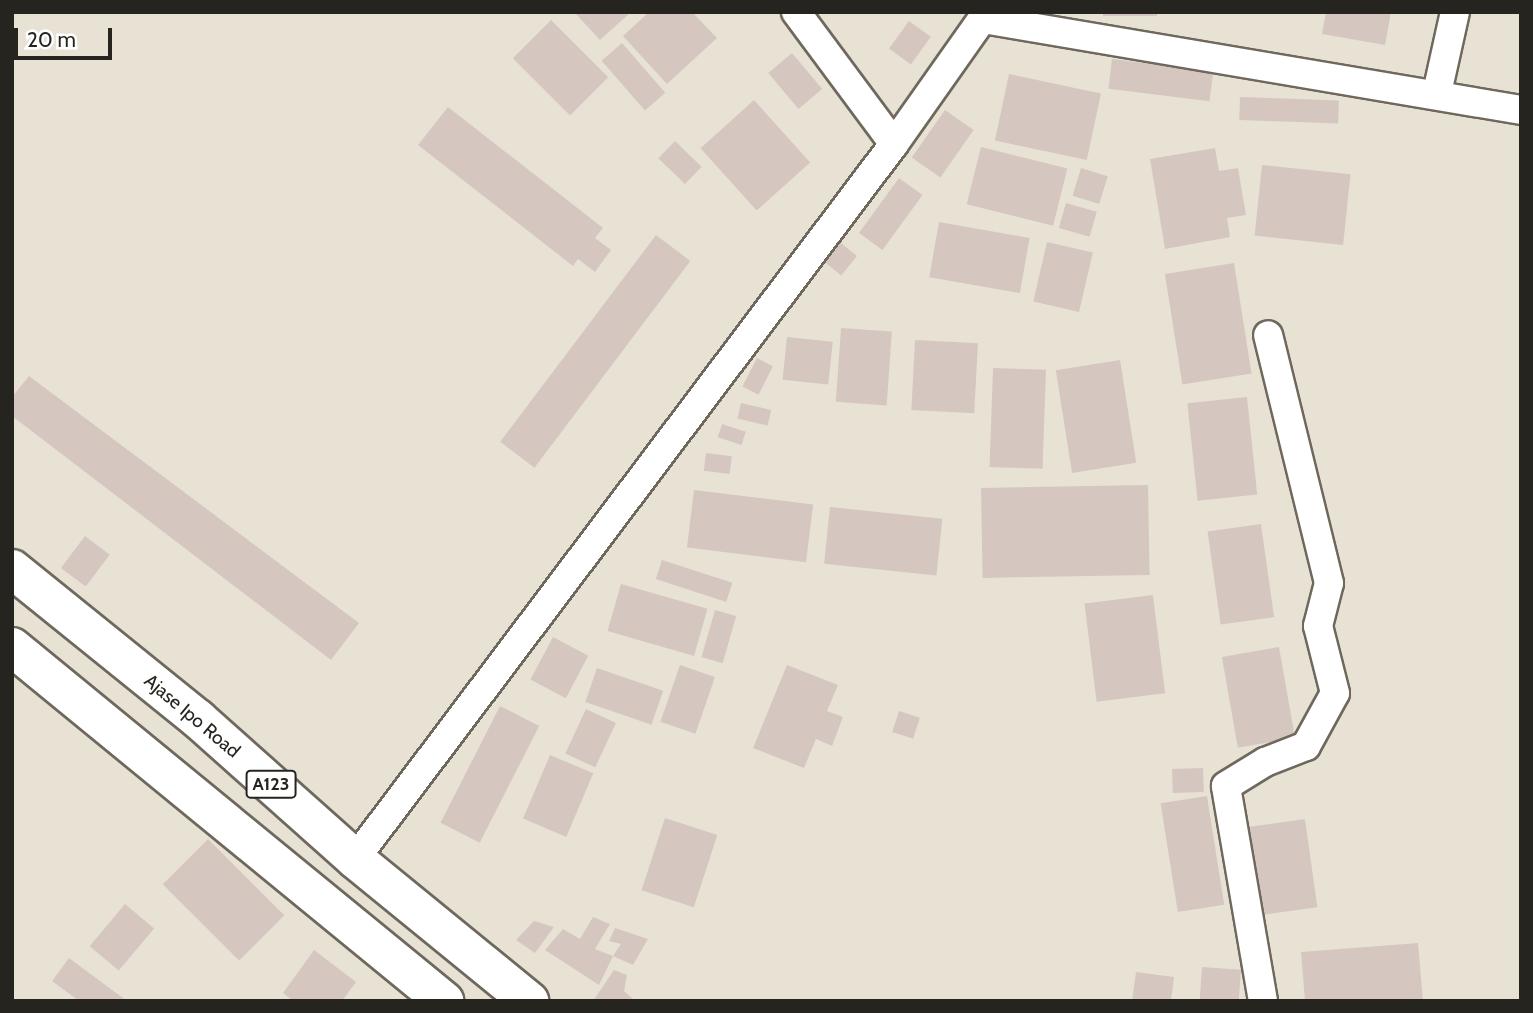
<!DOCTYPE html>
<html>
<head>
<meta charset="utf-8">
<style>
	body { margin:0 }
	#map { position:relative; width:1533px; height:1013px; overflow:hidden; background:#e8e2d5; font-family:Cabin,sans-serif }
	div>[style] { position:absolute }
	.building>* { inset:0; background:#d5c7c0; transform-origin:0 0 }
	.roads { filter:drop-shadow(2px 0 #6e685d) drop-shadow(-2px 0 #6e685d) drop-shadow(0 2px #6e685d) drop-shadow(0 -2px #6e685d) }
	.street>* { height:28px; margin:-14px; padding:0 14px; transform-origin:14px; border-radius:14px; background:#fff }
	.highway>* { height:38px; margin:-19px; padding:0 19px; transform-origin:19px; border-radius:19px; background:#fff }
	span { translate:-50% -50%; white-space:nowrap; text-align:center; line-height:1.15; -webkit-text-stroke:5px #fff; paint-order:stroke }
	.shield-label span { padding:2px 5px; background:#fff; border:2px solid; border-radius:5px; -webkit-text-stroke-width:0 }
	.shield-label { font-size:18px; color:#26241f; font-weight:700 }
	.street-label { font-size:19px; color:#26241f }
	.frame { position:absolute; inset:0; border:14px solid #26241f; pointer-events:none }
	.scale { position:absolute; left:14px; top:28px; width:98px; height:32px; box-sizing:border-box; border:4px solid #26241f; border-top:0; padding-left:9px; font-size:21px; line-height:24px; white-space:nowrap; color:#26241f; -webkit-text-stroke:5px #fff; paint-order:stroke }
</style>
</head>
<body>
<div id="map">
	<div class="building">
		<div style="clip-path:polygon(574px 12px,631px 12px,600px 40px)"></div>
		<div style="clip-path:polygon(649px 12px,692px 12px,717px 38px,667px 84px,623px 36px)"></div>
		<div style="left:1103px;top:12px;width:54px;height:4px"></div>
		<div style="clip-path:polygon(1326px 12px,1391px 12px,1385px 45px,1322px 34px)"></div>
		<div style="left:551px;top:20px;width:81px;height:54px;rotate:45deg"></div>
		<div style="left:909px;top:21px;width:27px;height:34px;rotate:36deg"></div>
		<div style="left:622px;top:43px;width:66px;height:27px;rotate:49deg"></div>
		<div style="left:792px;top:53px;width:47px;height:31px;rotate:50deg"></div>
		<div style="left:1112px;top:59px;width:102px;height:30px;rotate:7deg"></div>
		<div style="left:1009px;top:74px;width:94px;height:68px;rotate:12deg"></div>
		<div style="left:1240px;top:97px;width:99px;height:23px;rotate:2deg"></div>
		<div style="left:754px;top:100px;width:84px;height:72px;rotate:48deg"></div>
		<div style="clip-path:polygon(448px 107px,603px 228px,595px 238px,611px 250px,595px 272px,578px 259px,573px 266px,418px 145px)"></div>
		<div style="left:945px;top:110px;width:35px;height:58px;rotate:35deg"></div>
		<div style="left:675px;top:141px;width:37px;height:24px;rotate:44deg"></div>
		<div style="left:981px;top:147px;width:89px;height:59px;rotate:14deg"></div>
		<div style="clip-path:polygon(1215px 148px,1219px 171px,1238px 168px,1246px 215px,1227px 218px,1230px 237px,1165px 249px,1150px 159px)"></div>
		<div style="left:1262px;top:165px;width:89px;height:71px;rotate:6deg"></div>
		<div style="left:1081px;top:168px;width:28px;height:29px;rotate:17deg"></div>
		<div style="left:899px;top:178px;width:29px;height:68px;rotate:36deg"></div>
		<div style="left:1066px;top:203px;width:32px;height:26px;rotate:16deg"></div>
		<div style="left:939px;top:222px;width:92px;height:56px;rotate:10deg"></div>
		<div style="left:656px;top:235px;width:43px;height:259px;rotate:37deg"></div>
		<div style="left:836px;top:239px;width:27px;height:25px;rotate:39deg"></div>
		<div style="left:1047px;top:242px;width:47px;height:61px;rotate:13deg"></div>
		<div style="left:1234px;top:263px;width:112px;height:70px;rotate:81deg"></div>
		<div style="left:841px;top:328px;width:51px;height:74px;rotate:4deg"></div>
		<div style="left:787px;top:337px;width:46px;height:43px;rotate:6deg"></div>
		<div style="left:915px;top:340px;width:63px;height:70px;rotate:3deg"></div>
		<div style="left:757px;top:358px;width:18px;height:32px;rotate:27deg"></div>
		<div style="left:1120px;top:360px;width:104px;height:65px;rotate:81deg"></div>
		<div style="left:993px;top:368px;width:53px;height:99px;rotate:2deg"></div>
		<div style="clip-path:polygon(29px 376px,359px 623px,331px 660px,12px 416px,12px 397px)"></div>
		<div style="left:1247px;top:397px;width:98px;height:60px;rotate:84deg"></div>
		<div style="left:741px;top:403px;width:31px;height:16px;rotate:13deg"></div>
		<div style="left:722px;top:424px;width:25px;height:14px;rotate:18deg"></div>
		<div style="left:706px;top:453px;width:26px;height:18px;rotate:7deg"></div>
		<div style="left:1148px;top:485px;width:90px;height:167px;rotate:89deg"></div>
		<div style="left:694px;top:490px;width:120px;height:58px;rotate:7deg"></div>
		<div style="left:830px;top:507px;width:113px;height:57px;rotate:6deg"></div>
		<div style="left:1261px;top:524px;width:94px;height:54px;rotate:82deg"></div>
		<div style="left:85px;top:536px;width:31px;height:40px;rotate:37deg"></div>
		<div style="left:662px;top:560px;width:74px;height:20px;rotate:18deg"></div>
		<div style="left:621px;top:584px;width:90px;height:49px;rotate:16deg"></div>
		<div style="left:1153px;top:595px;width:99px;height:69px;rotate:83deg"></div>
		<div style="left:715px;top:610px;width:22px;height:49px;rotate:16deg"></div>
		<div style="left:553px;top:637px;width:40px;height:48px;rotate:28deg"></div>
		<div style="left:1279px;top:647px;width:92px;height:58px;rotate:80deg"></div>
		<div style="left:680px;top:665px;width:37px;height:60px;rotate:19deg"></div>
		<div style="clip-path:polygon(787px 665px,838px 685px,827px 711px,843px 717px,832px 746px,816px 739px,804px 768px,753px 748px)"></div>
		<div style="left:597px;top:668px;width:70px;height:36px;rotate:19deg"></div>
		<div style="left:500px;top:706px;width:44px;height:131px;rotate:27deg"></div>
		<div style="left:586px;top:709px;width:33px;height:49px;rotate:25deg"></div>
		<div style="left:899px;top:711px;width:22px;height:22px;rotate:18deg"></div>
		<div style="left:550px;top:755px;width:47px;height:69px;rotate:23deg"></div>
		<div style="left:1203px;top:768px;width:24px;height:31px;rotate:88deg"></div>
		<div style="left:1207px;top:796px;width:110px;height:47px;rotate:81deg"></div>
		<div style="left:665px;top:818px;width:55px;height:76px;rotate:18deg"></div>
		<div style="left:1305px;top:819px;width:89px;height:58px;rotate:82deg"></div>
		<div style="left:208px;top:839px;width:108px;height:64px;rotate:45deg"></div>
		<div style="left:125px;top:904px;width:38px;height:55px;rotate:40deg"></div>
		<div style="clip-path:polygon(593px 917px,610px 924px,595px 949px,613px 956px,599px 985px,545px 950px,563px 929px,580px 939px)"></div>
		<div style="clip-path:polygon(534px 921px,554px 927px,535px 953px,516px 940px)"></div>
		<div style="clip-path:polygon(615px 928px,648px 939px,633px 965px,613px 956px,621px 944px,609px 941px)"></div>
		<div style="clip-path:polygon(1418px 943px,1423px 1001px,1305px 1001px,1301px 952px)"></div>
		<div style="clip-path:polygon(314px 950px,356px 982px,342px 1001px,293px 1001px,283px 993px)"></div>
		<div style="clip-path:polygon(69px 958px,127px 1001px,79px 1001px,52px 981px)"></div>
		<div style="left:1202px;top:967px;width:39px;height:34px;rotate:4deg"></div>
		<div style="clip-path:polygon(614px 970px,627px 975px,624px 991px,635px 1001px,593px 1001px)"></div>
		<div style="clip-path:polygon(1136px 972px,1174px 977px,1171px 1001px,1132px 1001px)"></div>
	</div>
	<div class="roads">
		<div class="street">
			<div style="left:796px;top:12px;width:164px;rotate:53.4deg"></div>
			<div style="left:983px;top:19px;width:546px;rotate:9.6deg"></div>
			<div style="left:1437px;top:93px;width:83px;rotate:-77.5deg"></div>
			<div style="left:355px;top:859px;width:895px;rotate:-52.99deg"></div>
			<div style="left:894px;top:144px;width:161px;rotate:-54.8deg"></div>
			<div style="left:1263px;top:1001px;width:218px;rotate:-99.8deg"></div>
			<div style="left:1226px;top:786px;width:46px;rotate:-31.6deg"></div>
			<div style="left:1265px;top:762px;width:44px;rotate:-21.3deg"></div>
			<div style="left:1306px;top:746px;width:60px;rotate:-61.3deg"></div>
			<div style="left:1335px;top:693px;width:69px;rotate:-104.2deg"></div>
			<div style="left:1318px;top:626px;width:44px;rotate:-75.7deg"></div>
			<div style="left:1329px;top:583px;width:255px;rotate:-103.8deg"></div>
		</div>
		<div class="highway">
			<div style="left:12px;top:569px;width:239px;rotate:38.9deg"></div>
			<div style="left:198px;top:719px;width:210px;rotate:41.7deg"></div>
			<div style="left:355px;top:859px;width:225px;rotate:39.2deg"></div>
			<div style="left:12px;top:647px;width:559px;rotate:39.33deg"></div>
		</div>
	</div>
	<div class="shield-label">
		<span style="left:271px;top:784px">A123</span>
	</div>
	<div class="street-label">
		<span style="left:192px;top:716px;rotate:40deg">Ajase Ipo Road</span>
	</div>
	<div class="frame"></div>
	<div class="scale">20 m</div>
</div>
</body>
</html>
